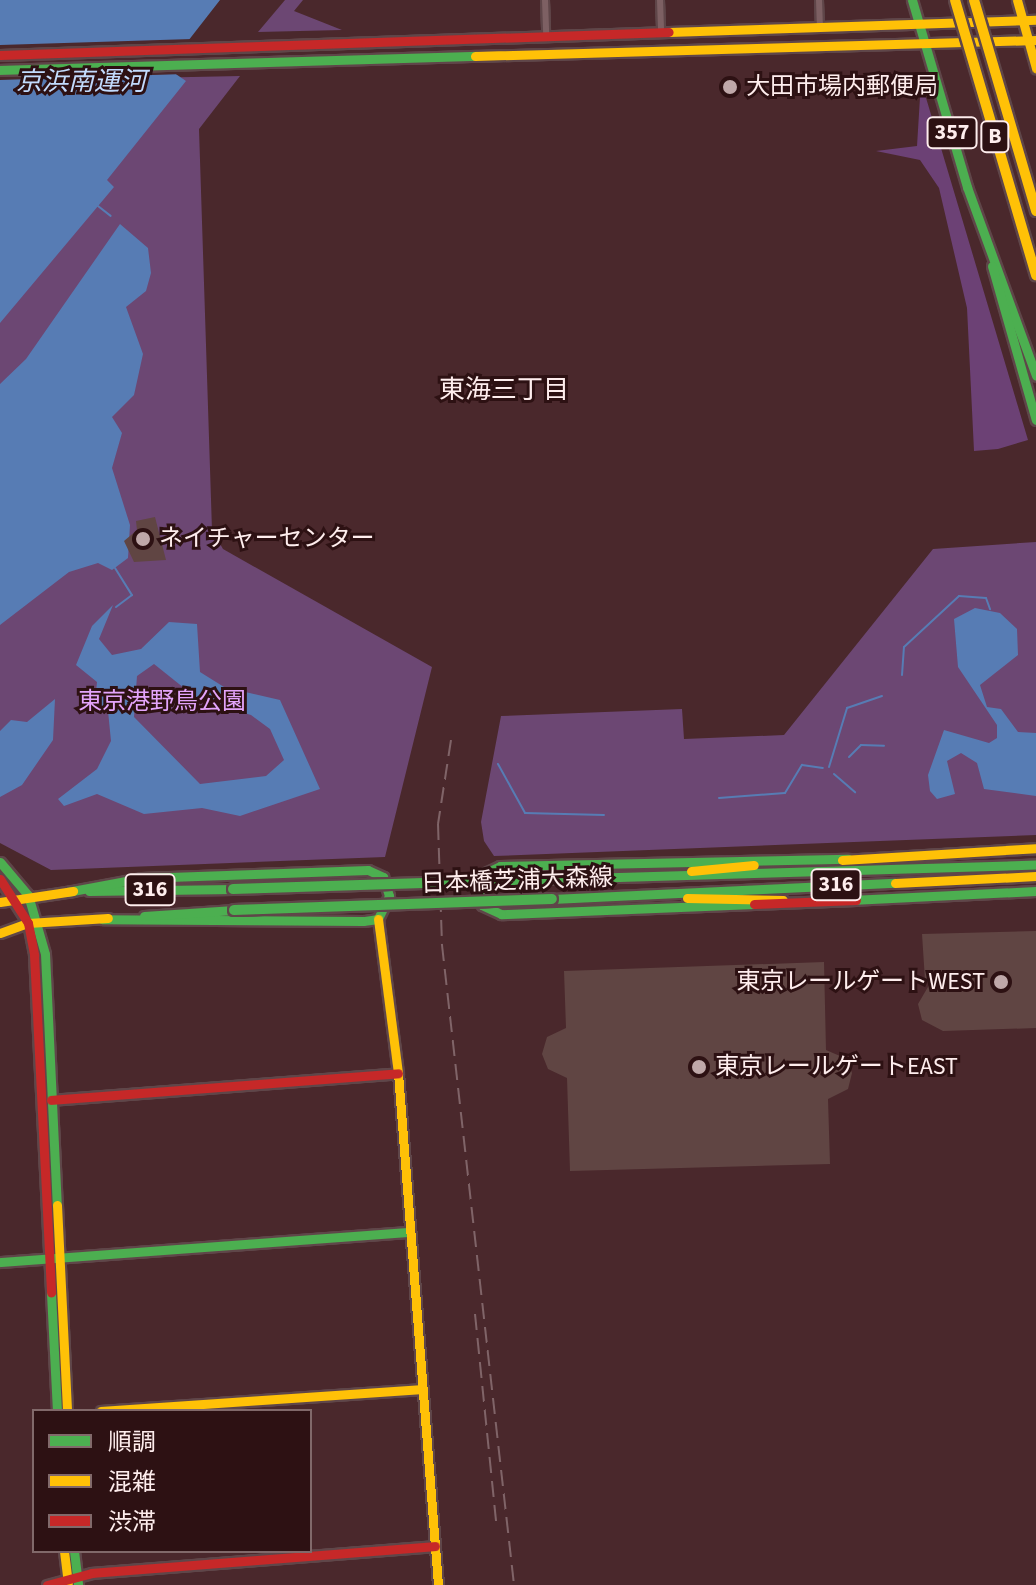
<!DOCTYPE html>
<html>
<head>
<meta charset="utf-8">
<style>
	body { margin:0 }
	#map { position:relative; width:1036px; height:1585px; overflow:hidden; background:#4a282c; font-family:"Source Sans 3","Noto Sans JP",sans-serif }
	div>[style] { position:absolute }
	.green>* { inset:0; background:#6c4773 }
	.forest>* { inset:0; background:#6c4175 }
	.water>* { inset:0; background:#577cb4 }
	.pier>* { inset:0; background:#4a282c }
	.stream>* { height:2px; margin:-1px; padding:0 1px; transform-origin:1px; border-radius:1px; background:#577cb4 }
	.building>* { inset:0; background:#604543 }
	.roads { filter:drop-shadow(2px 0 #5f4649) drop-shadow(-2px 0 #5f4649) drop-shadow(0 2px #5f4649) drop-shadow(0 -2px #5f4649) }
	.street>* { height:6px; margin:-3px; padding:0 3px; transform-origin:3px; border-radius:3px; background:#7d6063 }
	.fast>* { height:9px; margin:-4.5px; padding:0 4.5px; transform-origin:4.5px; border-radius:4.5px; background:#4caf50 }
	.slow>* { height:9px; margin:-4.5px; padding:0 4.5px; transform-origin:4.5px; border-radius:4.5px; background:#ffc107 }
	.jam>* { height:9px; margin:-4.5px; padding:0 4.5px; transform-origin:4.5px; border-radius:4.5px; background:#c62828 }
	.rail>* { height:2px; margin-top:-1px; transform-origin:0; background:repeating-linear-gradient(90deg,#806468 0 16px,transparent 0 24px) }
	.bridges { filter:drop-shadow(2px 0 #5f4649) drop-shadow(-2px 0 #5f4649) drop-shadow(0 2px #5f4649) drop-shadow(0 -2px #5f4649) }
	.fast-bridge>* { height:10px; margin:-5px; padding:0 5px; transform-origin:5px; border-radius:5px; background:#4caf50 }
	.slow-bridge>* { height:10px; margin:-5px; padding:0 5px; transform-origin:5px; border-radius:5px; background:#ffc107 }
	.dots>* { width:22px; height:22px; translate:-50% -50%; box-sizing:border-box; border:4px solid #2d1113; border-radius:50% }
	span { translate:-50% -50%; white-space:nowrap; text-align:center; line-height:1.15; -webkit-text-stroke:6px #2d1113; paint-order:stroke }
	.shield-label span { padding:2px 6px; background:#2d1113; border:2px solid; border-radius:6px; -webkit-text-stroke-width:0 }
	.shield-label { font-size:22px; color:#feeded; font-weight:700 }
	.poi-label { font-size:24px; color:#feeded }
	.left { translate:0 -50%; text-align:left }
	.right { translate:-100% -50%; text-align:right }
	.park-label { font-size:24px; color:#e3a4fb }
	.street-label { font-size:24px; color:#feeded }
	.water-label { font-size:26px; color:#c2dbfd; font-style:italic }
	.neighbourhood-label { font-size:26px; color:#feeded }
	.legend { position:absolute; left:32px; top:1409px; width:280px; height:144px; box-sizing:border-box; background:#2d1113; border:2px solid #81696a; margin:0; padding:10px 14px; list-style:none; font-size:24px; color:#feeded }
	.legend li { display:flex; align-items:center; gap:16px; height:40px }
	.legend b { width:40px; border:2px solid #81696a }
</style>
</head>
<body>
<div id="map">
	<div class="green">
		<div style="clip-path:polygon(285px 0,303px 0,294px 11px,342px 30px,258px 32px)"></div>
		<div style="clip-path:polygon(240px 76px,199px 129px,212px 530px,223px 549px,432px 667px,385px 857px,51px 870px,0 843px,0 81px)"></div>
		<div style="clip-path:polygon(1036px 542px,1036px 835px,494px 856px,484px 841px,481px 822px,501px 716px,682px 709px,684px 739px,784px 735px,933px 549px)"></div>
	</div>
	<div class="forest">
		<div style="clip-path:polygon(921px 81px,1028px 440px,998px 449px,974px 451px,967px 308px,939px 188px,920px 160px,876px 151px,917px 146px)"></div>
	</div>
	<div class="water">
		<div style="clip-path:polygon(0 0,220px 0,167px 68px,186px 81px,107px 180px,114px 187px,0 323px)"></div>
		<div style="clip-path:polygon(120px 224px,148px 248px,151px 273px,146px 291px,126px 307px,143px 354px,134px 395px,112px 417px,122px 433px,112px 468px,130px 525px,128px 558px,112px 570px,98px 563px,69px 572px,0 625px,0 384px,26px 359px)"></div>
		<div style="clip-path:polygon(evenodd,113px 605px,99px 639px,112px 655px,141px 649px,169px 622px,197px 624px,200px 672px,224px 687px,280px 700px,320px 789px,240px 816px,202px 808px,144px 814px,97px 794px,64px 806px,58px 799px,97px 769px,111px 741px,108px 711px,95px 702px,97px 682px,76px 665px,92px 626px,113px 605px,154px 664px,199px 700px,251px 715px,270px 729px,284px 760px,266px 776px,200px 784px,134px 717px,137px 676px,154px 664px)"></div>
		<div style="clip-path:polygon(975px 608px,1000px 613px,1017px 629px,1018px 655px,980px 685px,987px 707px,1001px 709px,1018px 732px,1036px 733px,1036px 796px,984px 789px,977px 763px,961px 753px,947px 761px,955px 794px,937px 799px,930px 791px,928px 775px,944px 730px,989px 743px,997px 738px,997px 725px,958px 667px,954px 619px)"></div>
		<div style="clip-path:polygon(55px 699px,53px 740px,22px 785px,0 797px,0 731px,11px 720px,27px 722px)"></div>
	</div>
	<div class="pier">
		<div style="clip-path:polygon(192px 39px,173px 67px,184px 74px,0 80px,0 45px)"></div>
	</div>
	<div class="stream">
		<div style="left:98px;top:206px;width:16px;rotate:38deg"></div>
		<div style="left:115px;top:568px;width:32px;rotate:58deg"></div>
		<div style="left:132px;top:595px;width:20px;rotate:143deg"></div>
		<div style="left:902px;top:675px;width:28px;rotate:-86deg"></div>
		<div style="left:904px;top:647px;width:75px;rotate:-42.8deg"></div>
		<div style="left:959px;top:596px;width:27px;rotate:4deg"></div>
		<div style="left:986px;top:598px;width:12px;rotate:70deg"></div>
		<div style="left:849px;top:757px;width:17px;rotate:-45deg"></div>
		<div style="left:861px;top:745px;width:23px;rotate:2deg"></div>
		<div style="left:498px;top:764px;width:56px;rotate:61.1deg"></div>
		<div style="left:525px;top:813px;width:79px;rotate:1.5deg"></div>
		<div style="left:829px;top:767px;width:62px;rotate:-73deg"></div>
		<div style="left:847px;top:708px;width:37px;rotate:-19deg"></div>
		<div style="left:834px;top:774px;width:28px;rotate:41deg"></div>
		<div style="left:719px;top:798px;width:66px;rotate:-4.3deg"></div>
		<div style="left:785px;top:793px;width:33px;rotate:-59deg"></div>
		<div style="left:802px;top:765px;width:21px;rotate:8deg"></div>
	</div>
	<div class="building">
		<div style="clip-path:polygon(155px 517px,166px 560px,134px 562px,124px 541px,137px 530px,136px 521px)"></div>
		<div style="clip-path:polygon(1036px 931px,1036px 1028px,943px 1031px,922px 1020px,918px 1004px,932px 980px,925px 980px,922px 934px)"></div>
		<div style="clip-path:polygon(824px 962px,826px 1050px,847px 1059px,852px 1073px,848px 1089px,828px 1099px,830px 1164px,570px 1171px,567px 1078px,548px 1069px,542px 1054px,547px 1037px,566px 1028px,564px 971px)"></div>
	</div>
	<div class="roads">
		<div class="street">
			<div style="left:545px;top:0;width:38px;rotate:88deg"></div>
			<div style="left:660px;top:0;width:34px;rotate:88deg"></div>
			<div style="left:819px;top:0;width:28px;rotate:88deg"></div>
		</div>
		<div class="fast">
			<div style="left:912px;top:0;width:195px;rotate:73.6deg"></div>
			<div style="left:967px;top:187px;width:201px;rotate:69.9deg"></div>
			<div style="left:0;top:70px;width:475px;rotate:-1.7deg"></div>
			<div style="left:992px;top:266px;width:160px;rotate:74.1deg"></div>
			<div style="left:0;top:862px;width:43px;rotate:49.7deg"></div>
			<div style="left:28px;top:895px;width:61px;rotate:73.9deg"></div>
			<div style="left:45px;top:954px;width:251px;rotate:87.3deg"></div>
			<div style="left:551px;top:879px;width:485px;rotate:-1.7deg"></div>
			<div style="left:89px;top:891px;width:144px;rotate:-0.8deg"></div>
			<div style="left:67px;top:892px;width:75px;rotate:-10.7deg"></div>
			<div style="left:141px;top:878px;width:227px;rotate:-2deg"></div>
			<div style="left:368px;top:870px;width:17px;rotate:25deg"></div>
			<div style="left:383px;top:877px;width:20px;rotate:72deg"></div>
			<div style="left:389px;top:896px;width:25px;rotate:116deg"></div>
			<div style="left:378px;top:919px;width:15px;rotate:172deg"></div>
			<div style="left:363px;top:921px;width:261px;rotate:-179.6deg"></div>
			<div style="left:552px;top:899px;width:343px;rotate:-2.7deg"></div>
			<div style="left:851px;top:900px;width:185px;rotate:-2.8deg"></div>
			<div style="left:754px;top:904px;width:253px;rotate:177.7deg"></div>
			<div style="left:501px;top:914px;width:21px;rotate:-155deg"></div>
			<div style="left:482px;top:905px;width:16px;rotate:-105deg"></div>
			<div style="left:478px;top:890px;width:15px;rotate:-79deg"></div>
			<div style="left:481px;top:875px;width:21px;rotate:-25deg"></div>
			<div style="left:500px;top:866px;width:348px;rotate:-1.2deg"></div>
			<div style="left:144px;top:916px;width:90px;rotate:-3.8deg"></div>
			<div style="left:0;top:1262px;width:411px;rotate:-4.2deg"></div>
			<div style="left:51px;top:1293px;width:118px;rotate:87.1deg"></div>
			<div style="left:74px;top:1551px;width:34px;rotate:83deg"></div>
		</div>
		<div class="slow">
			<div style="left:1017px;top:0;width:71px;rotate:74.4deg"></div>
			<div style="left:669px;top:32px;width:367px;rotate:-1.9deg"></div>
			<div style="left:475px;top:56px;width:561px;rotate:-1.63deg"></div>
			<div style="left:842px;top:860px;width:194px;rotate:-3.5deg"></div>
			<div style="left:691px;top:871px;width:63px;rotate:-5.4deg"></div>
			<div style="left:895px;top:883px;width:141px;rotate:-2.8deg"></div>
			<div style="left:687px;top:898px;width:96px;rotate:1.2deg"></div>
			<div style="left:0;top:902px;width:74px;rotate:-8.6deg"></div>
			<div style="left:378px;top:919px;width:155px;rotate:82.6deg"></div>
			<div style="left:398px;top:1073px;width:514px;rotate:85.53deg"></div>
			<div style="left:0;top:933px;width:30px;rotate:-20deg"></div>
			<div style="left:28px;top:923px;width:80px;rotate:-3.6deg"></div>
			<div style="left:57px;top:1205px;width:206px;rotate:87.2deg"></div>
			<div style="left:101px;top:1411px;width:322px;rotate:-3.9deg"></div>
			<div style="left:64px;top:1551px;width:32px;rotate:83deg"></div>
		</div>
		<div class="jam">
			<div style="left:0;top:55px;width:669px;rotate:-1.97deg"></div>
			<div style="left:0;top:879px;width:52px;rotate:57.5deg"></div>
			<div style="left:28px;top:923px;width:33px;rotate:79deg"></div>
			<div style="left:34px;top:955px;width:338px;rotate:87.1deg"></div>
			<div style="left:754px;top:904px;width:102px;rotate:-2.2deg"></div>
			<div style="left:51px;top:1100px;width:348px;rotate:-4.4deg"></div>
			<div style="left:47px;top:1585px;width:47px;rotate:-14.9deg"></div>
			<div style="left:92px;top:1573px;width:344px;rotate:-4.5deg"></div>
		</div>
	</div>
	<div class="rail">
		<div style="left:451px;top:740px;width:85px;rotate:98.8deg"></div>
		<div style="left:438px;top:824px;width:121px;rotate:88.1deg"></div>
		<div style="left:442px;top:945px;width:644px;rotate:83.58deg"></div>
		<div style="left:475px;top:1314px;width:216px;rotate:84.2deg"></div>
	</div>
	<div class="bridges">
		<div class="fast-bridge">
			<div style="left:233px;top:889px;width:318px;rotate:-1.8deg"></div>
			<div style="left:234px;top:910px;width:318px;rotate:-2deg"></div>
		</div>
		<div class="slow-bridge">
			<div style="left:955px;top:0;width:287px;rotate:73.6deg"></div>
			<div style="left:974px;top:0;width:220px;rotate:73.6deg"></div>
		</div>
	</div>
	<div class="dots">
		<div style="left:730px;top:87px;background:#bfa8a9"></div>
		<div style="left:143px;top:539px;background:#bfa8a9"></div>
		<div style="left:1001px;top:982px;background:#bfa8a9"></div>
		<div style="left:699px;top:1067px;background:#bfa8a9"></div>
	</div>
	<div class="shield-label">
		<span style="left:952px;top:133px">357</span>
		<span style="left:995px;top:137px">B</span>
		<span style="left:836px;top:885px">316</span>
		<span style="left:150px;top:890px">316</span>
	</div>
	<div class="poi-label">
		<span class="left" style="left:746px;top:87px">大田市場内郵便局</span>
		<span class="left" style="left:159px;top:539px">ネイチャーセンター</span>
		<span class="right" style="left:985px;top:982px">東京レールゲートWEST</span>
		<span class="left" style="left:715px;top:1067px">東京レールゲートEAST</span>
	</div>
	<div class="park-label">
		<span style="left:162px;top:702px">東京港野鳥公園</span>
	</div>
	<div class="street-label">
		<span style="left:517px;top:881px;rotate:-2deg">日本橋芝浦大森線</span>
	</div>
	<div class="water-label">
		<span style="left:81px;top:82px">京浜南運河</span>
	</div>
	<div class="neighbourhood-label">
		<span style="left:504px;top:390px">東海三丁目</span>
	</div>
	<ul class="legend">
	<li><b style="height:10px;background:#4caf50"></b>順調</li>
	<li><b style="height:10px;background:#ffc107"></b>混雑</li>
	<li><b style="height:10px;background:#c62828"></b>渋滞</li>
	</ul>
</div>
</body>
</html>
